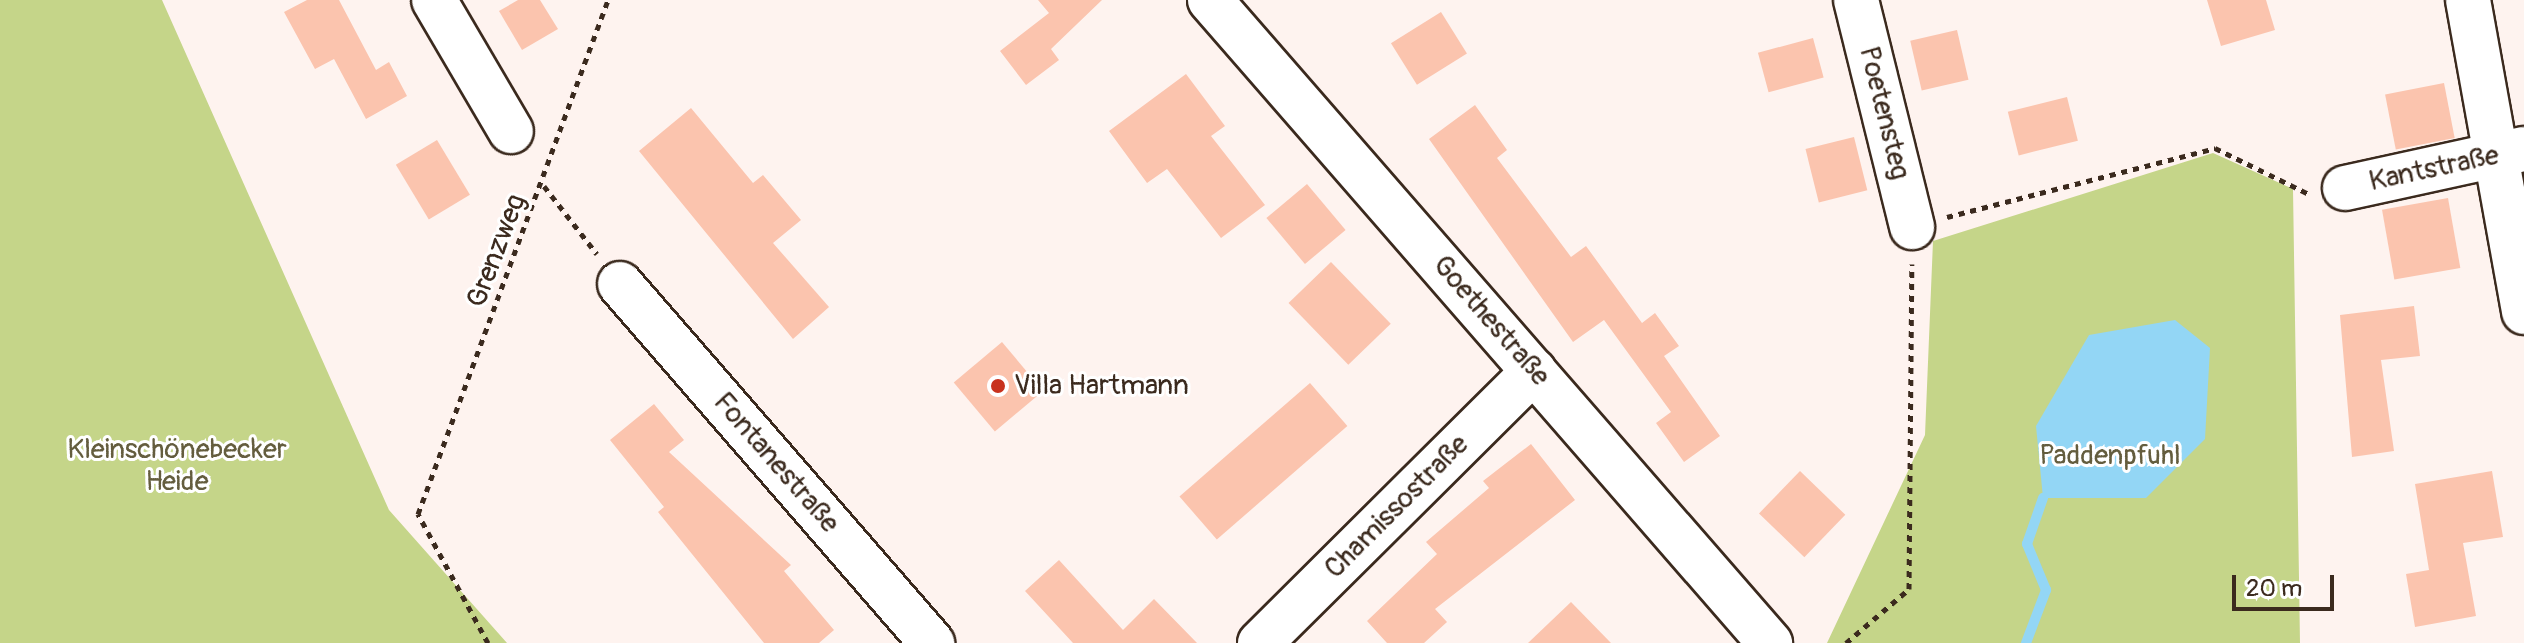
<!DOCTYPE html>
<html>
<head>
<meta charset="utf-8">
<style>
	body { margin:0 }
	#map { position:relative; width:2524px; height:643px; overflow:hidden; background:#fef3ef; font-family:Pangolin,sans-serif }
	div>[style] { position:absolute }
	.green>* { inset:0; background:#c5d589 }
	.water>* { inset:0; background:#93d6f5 }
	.stream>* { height:10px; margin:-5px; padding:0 5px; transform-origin:5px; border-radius:5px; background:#93d6f5 }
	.building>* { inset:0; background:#fbc4ae; transform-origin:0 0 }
	.path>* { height:5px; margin-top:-2.5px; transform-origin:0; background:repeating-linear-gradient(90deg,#3b2a1e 0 6px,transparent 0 12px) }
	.roads { filter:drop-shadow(2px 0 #3b2a1e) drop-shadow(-2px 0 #3b2a1e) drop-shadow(0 2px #3b2a1e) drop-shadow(0 -2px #3b2a1e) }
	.minor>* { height:44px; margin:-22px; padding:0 22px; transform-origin:22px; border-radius:22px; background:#fff }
	.dots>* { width:22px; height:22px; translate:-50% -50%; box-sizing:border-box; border:4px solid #fff; border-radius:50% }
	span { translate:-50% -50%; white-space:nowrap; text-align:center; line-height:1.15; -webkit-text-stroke:6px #fff; paint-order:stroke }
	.street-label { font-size:28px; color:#3b2a1e }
	.poi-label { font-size:28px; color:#3b2a1e }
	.left { translate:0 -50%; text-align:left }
	.park-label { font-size:28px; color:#645d3e }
	.scale { position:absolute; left:2232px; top:575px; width:102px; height:36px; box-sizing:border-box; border:4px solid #3b2a1e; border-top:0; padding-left:10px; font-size:24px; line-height:28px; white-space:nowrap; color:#3b2a1e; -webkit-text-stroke:6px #fff; paint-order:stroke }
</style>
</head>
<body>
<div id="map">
	<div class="green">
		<div style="clip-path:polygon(0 0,162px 0,389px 510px,507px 643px,0 643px)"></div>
		<div style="clip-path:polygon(2213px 153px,2293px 189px,2300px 643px,1827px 643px,1925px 435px,1933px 241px)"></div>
	</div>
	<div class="water">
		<div style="clip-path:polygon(2175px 320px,2210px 348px,2205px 439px,2146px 498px,2043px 498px,2036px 426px,2089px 335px)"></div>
	</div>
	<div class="stream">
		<div style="left:2026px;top:643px;width:57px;rotate:-69.3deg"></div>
		<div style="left:2046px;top:590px;width:50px;rotate:-112.4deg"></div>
		<div style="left:2027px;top:544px;width:49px;rotate:-70.8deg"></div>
	</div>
	<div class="building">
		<div style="clip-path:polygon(307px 0,339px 0,376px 70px,389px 62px,407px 96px,366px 119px,334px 59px,315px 69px,284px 12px)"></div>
		<div style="clip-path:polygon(518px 0,540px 0,558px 29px,522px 50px,499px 11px)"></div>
		<div style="clip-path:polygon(1038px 0,1102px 0,1051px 49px,1059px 60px,1026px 85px,1000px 51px,1049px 13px)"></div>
		<div style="clip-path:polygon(2207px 0,2266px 0,2275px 30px,2221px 46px)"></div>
		<div style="left:1441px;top:12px;width:49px;height:59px;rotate:58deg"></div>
		<div style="left:1957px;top:30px;width:51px;height:48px;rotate:77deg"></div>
		<div style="left:1813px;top:38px;width:41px;height:57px;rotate:75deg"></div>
		<div style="clip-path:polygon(1186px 74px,1225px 126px,1211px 136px,1265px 205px,1221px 238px,1167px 169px,1147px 183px,1109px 131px)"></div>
		<div style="left:2444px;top:83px;width:56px;height:60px;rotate:79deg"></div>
		<div style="left:2067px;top:97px;width:45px;height:61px;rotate:76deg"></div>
		<div style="clip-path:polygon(1475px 105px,1507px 150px,1497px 158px,1571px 257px,1586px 246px,1642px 323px,1655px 313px,1679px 346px,1664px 356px,1720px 436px,1684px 462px,1656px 423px,1671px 412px,1604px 320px,1573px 342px,1429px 139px)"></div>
		<div style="clip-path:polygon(691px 108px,753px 183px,763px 175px,801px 220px,773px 243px,829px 307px,793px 339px,639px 151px)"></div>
		<div style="left:1854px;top:137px;width:55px;height:50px;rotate:76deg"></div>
		<div style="left:437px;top:140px;width:64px;height:48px;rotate:59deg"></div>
		<div style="left:1307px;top:184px;width:60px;height:53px;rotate:50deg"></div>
		<div style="left:2448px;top:198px;width:71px;height:67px;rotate:80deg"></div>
		<div style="left:1331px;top:262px;width:86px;height:59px;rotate:46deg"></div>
		<div style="clip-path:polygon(2414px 306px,2420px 356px,2381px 360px,2394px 451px,2352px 457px,2340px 315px)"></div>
		<div style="left:1002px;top:342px;width:64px;height:63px;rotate:50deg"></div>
		<div style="left:1310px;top:383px;width:57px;height:173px;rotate:49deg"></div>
		<div style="clip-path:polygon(654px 404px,684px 440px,669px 452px,791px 565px,784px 571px,834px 630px,819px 643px,764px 643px,658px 512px,664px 507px,610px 440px)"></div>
		<div style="clip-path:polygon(1531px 444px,1575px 500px,1435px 609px,1447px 622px,1424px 643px,1387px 643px,1367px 621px,1437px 554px,1426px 542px,1489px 488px,1483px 481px)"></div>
		<div style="left:1800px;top:471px;width:63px;height:59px;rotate:44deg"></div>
		<div style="clip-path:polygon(2492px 471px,2503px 537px,2463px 543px,2476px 616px,2415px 627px,2406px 574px,2429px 570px,2415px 484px)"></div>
		<div style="clip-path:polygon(1059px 560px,1123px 630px,1154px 599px,1197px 643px,1073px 643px,1025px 591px)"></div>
		<div style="clip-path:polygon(1571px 602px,1611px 643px,1528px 643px)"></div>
	</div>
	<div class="path">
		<div style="left:544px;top:186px;width:86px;rotate:52.1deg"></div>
		<div style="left:1947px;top:217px;width:277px;rotate:-14.4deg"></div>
		<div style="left:2215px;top:148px;width:105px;rotate:26.1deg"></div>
		<div style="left:488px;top:643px;width:147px;rotate:-118.5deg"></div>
		<div style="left:418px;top:514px;width:548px;rotate:-69.71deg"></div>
		<div style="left:1846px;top:643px;width:83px;rotate:-40.6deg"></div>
		<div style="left:1909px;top:589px;width:325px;rotate:-89.5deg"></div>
	</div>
	<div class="roads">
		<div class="minor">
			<div style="left:434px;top:0;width:152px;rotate:59.6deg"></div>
			<div style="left:1210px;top:0;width:853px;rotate:48.95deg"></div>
			<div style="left:1856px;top:0;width:234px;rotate:76.1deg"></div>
			<div style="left:2468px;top:0;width:317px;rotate:79.8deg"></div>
			<div style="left:2345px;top:188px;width:183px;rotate:-12.3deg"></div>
			<div style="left:620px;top:284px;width:476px;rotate:49deg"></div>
			<div style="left:1260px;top:643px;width:386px;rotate:-44.8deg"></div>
		</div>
	</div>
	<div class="dots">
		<div style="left:998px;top:386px;background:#c8321e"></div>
	</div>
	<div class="street-label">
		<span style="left:1884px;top:113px;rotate:76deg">Poetensteg</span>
		<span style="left:2434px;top:169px;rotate:-12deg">Kantstraße</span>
		<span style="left:497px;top:251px;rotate:-69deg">Grenzweg</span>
		<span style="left:1491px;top:321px;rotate:49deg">Goethestraße</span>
		<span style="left:776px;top:463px;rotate:49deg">Fontanestraße</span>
		<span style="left:1397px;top:507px;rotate:-45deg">Chamissostraße</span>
	</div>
	<div class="poi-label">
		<span class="left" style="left:1014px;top:386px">Villa Hartmann</span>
	</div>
	<div class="park-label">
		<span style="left:177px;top:466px">Kleinschönebecker<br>Heide</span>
		<span style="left:2110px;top:456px">Paddenpfuhl</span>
	</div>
	<div class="scale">20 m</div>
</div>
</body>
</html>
